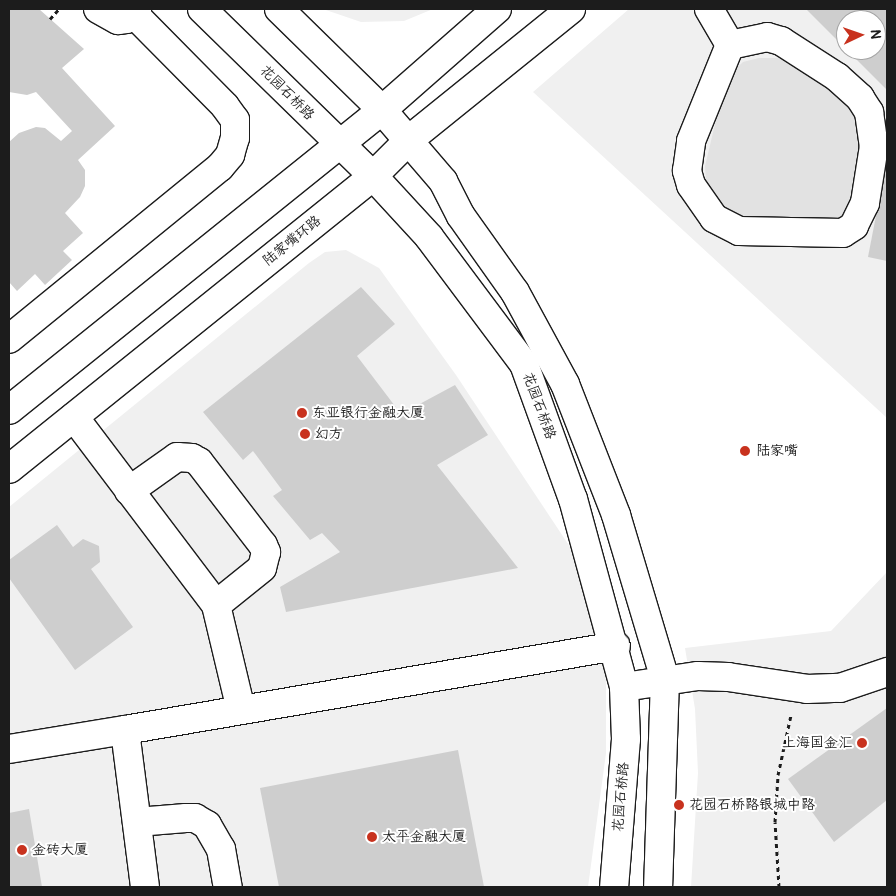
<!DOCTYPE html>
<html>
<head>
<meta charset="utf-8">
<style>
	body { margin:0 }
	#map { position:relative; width:896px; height:896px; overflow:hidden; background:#fff; font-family:Pangolin,"LXGW WenKai TC",sans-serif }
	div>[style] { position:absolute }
	.built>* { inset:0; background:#f0f0f0 }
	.green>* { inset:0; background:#e2e2e2 }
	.building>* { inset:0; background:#cecece }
	.path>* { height:3px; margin-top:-1.5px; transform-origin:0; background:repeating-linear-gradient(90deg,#1c1c1c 0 4px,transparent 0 8px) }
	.roads { filter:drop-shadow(1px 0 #1c1c1c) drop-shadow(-1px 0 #1c1c1c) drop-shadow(0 1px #1c1c1c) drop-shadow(0 -1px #1c1c1c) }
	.minor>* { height:28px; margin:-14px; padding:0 14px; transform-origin:14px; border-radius:14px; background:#fff }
	.major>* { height:28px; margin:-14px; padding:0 14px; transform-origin:14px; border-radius:14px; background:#fff }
	.dots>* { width:14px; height:14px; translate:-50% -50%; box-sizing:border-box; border:2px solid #fff; border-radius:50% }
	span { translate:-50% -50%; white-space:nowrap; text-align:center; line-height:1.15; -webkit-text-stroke:4px #fff; paint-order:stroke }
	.street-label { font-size:14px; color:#1c1c1c }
	.poi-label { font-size:14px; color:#1c1c1c }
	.left { translate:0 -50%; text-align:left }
	.right { translate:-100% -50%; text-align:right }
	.frame { position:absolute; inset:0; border:10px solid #1c1c1c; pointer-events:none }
	.north { position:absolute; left:836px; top:10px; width:50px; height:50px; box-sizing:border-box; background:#fff; border:1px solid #a4a4a4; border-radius:50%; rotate:87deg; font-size:14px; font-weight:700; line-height:20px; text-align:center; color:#1c1c1c }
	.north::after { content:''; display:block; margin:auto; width:18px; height:22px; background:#c8321e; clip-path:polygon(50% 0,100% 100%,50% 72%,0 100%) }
</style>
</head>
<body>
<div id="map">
	<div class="built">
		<div style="clip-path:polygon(323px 9px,433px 9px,404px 21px,361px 22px)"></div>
		<div style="clip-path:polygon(evenodd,629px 9px,887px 9px,887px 418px,533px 92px,629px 9px,846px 20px,876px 20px,876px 50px,846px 50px,846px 20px)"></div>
		<div style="clip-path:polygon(346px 250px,379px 268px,456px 375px,572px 550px,597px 611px,606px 682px,606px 753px,588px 887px,9px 887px,9px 507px,309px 263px,325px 252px)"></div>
		<div style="clip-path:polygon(887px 572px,887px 887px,691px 887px,698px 773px,695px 709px,685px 648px,831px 631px)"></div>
	</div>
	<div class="green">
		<div style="clip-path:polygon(759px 58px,777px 58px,797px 63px,850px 99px,865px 145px,849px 209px,840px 219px,737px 219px,713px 199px,706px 182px,705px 166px,726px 78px,743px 62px)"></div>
	</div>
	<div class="building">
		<div style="clip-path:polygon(9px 9px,39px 9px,84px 49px,62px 68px,115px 126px,78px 160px,85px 170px,85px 186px,80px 197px,65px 213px,83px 233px,63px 251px,72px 260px,45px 285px,35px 274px,17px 291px,9px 282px,9px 142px,19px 133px,36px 127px,45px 128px,61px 141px,72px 131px,36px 92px,27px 95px,9px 92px)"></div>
		<div style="clip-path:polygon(806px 9px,887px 9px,887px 90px,847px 50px,876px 50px,876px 20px,846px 20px,846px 49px)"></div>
		<div style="clip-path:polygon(886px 164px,887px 164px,887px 261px,868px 257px)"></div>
		<div style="clip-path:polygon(361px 287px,395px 324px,357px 356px,401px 414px,455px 385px,488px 435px,437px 465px,518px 568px,286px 612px,280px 587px,340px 552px,322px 533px,310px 540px,273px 496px,282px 490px,253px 451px,243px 460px,203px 412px)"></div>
		<div style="clip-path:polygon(57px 525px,73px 547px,83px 539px,99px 546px,100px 562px,91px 569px,133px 627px,75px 670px,9px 578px,9px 560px)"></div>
		<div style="clip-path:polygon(887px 708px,887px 800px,834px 842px,788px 779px)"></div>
		<div style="clip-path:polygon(458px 750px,484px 887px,279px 887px,260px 788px)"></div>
		<div style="clip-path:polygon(29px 809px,42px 887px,9px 887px,9px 813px)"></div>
	</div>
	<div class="path">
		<div style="left:50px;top:19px;width:13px;rotate:-48deg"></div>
		<div style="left:779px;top:887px;width:65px;rotate:-93.5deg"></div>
		<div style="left:775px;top:822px;width:47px;rotate:-86.3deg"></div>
		<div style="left:778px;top:775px;width:61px;rotate:-77.8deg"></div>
	</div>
	<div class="roads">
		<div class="minor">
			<div style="left:98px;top:9px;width:23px;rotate:29deg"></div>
			<div style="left:118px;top:20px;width:8px;rotate:-7deg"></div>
			<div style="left:126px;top:19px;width:15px;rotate:-42deg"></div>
			<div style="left:202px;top:9px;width:239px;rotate:44.3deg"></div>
			<div style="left:373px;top:176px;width:83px;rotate:47.4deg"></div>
			<div style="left:429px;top:237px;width:159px;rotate:53.2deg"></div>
			<div style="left:524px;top:364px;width:144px;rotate:70.1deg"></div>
			<div style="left:573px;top:499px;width:195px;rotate:74.8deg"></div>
			<div style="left:624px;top:687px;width:52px;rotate:87.8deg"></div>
			<div style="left:626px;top:739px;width:148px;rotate:94.6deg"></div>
			<div style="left:279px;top:9px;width:144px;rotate:44.4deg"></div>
			<div style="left:382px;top:110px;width:94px;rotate:49.3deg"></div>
			<div style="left:443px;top:181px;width:39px;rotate:63deg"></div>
			<div style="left:461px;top:216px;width:93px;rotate:54.6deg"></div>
			<div style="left:515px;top:292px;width:105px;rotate:61.5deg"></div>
			<div style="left:565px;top:384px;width:141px;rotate:68.7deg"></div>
			<div style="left:616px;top:515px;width:171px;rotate:73.4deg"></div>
			<div style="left:665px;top:679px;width:208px;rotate:91.9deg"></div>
			<div style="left:709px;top:9px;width:42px;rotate:59.7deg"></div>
			<div style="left:767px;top:37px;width:15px;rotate:16deg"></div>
			<div style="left:781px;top:41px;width:67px;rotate:32.7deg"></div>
			<div style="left:837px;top:77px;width:31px;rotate:42deg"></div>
			<div style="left:860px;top:98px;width:17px;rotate:57deg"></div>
			<div style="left:869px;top:112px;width:34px;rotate:82deg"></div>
			<div style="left:874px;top:146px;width:58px;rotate:99deg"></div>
			<div style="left:865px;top:203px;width:25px;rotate:116deg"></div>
			<div style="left:854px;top:226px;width:13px;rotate:148deg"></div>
			<div style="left:843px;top:233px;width:104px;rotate:-178.9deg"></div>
			<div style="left:739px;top:231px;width:28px;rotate:-153deg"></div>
			<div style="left:714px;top:218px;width:40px;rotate:-124.9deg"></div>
			<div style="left:691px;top:185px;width:15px;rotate:-106deg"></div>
			<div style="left:687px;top:171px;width:30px;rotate:-82deg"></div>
			<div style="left:691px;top:141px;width:104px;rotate:-67.9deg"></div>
			<div style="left:730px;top:45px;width:38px;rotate:-12deg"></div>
			<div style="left:9px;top:339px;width:272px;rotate:-39.2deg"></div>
			<div style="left:220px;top:167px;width:16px;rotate:-50deg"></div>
			<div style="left:230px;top:155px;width:18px;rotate:-74deg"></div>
			<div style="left:235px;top:138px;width:18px;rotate:-90deg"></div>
			<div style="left:235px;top:120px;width:17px;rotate:-126deg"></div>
			<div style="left:225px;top:106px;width:131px;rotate:-134.7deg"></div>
			<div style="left:74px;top:417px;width:236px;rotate:52.9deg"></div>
			<div style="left:216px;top:605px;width:108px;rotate:76.6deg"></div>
			<div style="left:129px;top:491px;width:59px;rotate:-35.3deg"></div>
			<div style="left:177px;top:457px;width:15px;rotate:4deg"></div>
			<div style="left:192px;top:458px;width:8px;rotate:30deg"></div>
			<div style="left:199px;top:462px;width:105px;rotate:52.4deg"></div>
			<div style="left:263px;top:545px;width:8px;rotate:67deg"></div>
			<div style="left:266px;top:552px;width:16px;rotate:104deg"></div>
			<div style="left:262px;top:568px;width:59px;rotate:141.2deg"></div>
			<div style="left:624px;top:687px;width:75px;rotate:-8.5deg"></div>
			<div style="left:698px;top:676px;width:30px;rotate:2deg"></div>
			<div style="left:728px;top:677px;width:80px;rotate:8.6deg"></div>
			<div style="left:807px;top:689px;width:33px;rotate:-2deg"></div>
			<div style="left:840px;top:688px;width:50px;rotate:-18.8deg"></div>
			<div style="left:9px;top:749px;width:118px;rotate:-9.3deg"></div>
			<div style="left:137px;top:822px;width:49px;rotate:-4.7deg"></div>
			<div style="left:186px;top:818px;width:9px"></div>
			<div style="left:195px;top:818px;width:14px;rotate:30deg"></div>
			<div style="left:207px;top:825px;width:28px;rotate:60deg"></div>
			<div style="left:221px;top:849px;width:39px;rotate:80deg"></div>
			<div style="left:145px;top:887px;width:158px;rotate:-97.3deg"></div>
			<div style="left:125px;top:730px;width:498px;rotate:-9.7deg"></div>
		</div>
		<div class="major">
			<div style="left:9px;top:410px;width:479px;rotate:-38.8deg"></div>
			<div style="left:382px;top:110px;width:153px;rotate:-41.3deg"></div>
			<div style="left:9px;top:469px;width:467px;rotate:-38.8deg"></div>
			<div style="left:373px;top:176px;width:52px;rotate:-45deg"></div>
			<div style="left:410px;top:139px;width:207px;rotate:-38.9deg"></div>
		</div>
	</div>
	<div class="dots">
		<div style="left:302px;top:413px;background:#c8321e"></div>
		<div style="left:305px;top:434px;background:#c8321e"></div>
		<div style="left:745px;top:451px;background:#c8321e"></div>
		<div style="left:862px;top:743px;background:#c8321e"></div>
		<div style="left:679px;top:805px;background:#c8321e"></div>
		<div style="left:372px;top:837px;background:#c8321e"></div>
		<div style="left:22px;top:850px;background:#c8321e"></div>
	</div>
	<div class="street-label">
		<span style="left:287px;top:93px;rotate:45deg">花园石桥路</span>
		<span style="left:292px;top:241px;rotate:-39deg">陆家嘴环路</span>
		<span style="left:539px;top:406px;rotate:70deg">花园石桥路</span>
		<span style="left:621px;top:797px;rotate:-85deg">花园石桥路</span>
	</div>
	<div class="poi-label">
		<span class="left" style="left:312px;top:413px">东亚银行金融大厦</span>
		<span class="left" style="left:315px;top:434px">幻方</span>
		<span class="left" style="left:756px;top:451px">陆家嘴</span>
		<span class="right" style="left:852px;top:743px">上海国金汇</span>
		<span class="left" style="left:689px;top:805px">花园石桥路银城中路</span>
		<span class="left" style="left:382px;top:837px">太平金融大厦</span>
		<span class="left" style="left:32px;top:850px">金砖大厦</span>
	</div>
	<div class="frame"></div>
	<div class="north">N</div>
</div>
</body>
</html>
